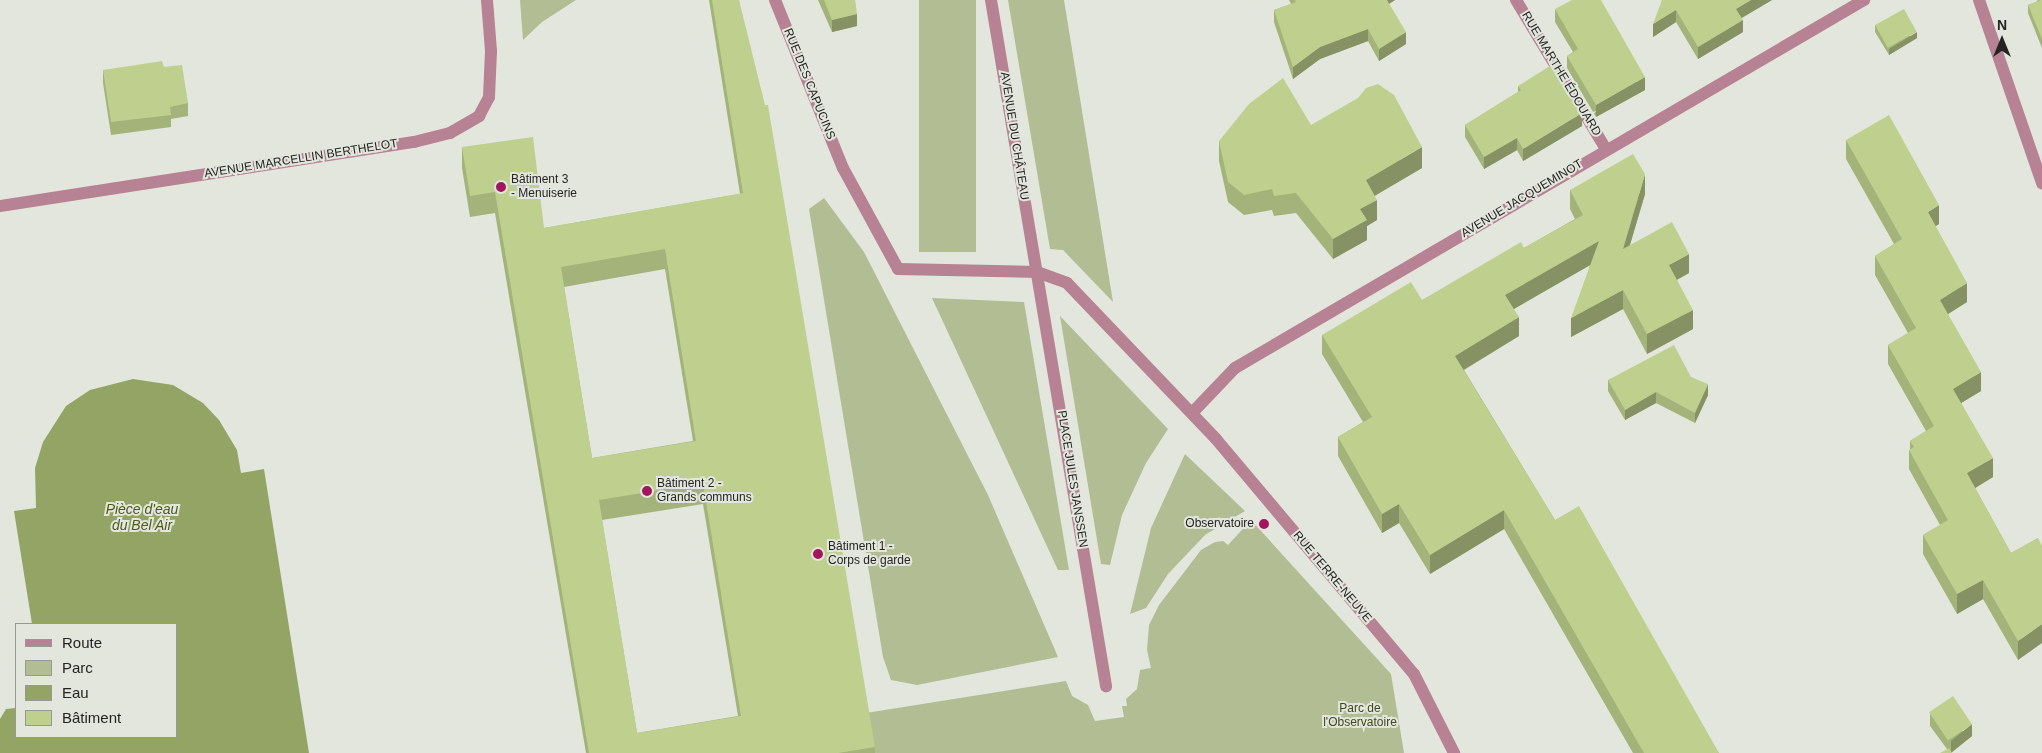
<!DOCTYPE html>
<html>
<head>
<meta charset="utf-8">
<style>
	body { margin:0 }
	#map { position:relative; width:2042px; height:753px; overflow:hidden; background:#e3e6dd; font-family:Arial,sans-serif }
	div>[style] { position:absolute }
	.green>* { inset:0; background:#b2bd94; transform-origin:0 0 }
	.water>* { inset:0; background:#94a464 }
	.minor>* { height:12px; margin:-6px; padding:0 6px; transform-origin:6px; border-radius:6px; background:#b68294 }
	.wall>* { inset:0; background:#a4b37a }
	.shaded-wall>* { inset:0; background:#869263 }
	.building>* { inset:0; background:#bfd08e; transform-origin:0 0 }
	.dots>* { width:14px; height:14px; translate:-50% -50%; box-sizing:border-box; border:2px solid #e3e6dd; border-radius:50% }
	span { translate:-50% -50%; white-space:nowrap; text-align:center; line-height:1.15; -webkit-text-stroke:4px #e3e6dd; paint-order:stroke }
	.street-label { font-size:12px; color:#242522 }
	.poi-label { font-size:12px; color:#242522 }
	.left { translate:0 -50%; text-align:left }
	.right { translate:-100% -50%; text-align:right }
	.park-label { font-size:12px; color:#3f4919 }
	.water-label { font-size:14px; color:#4e5b13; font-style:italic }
	.legend { position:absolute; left:15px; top:623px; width:162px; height:115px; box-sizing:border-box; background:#e3e6dd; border:1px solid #979992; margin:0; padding:6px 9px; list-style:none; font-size:15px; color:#242522 }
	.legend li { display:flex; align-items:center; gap:10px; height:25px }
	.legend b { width:25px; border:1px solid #979992 }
	.north { position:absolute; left:1977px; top:15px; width:50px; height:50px; -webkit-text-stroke:4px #e3e6dd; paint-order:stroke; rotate:0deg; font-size:14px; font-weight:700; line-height:20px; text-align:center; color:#242522 }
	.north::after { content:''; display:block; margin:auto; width:18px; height:22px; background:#242522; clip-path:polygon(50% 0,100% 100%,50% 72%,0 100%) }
</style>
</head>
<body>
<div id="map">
	<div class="green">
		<div style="clip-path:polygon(520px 0,576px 0,542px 22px,523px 40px)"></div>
		<div style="left:919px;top:0;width:57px;height:252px"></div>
		<div style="clip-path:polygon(1008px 0,1064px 0,1113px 302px,1063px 250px,1050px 249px)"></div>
		<div style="clip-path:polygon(824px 198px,864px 252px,988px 495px,1058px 657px,917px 685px,891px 680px,883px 657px,809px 209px)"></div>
		<div style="clip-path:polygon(932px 298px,1024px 302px,1069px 570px,1058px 570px)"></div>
		<div style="clip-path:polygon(1060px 316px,1168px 429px,1146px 463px,1122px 515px,1110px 565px,1101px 564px)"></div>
		<div style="clip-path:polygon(1185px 454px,1245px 511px,1205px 535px,1168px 574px,1146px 608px,1130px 614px,1151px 528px)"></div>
		<div style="clip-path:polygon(1251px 520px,1391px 674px,1404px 753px,873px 753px,866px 713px,1066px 681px,1072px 696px,1088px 705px,1095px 721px,1124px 717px,1122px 706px,1127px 706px,1126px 699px,1137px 689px,1140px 670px,1151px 668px,1147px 650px,1149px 625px,1159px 605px,1201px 550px,1215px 542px,1223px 541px,1228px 545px)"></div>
	</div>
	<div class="water">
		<div style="clip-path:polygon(133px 379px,173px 385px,203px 403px,219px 420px,237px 450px,241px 473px,264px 469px,309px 753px,0 753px,0 719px,6px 709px,16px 708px,16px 737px,176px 737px,176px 624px,32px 624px,14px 511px,36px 508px,35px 468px,43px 442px,66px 406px,90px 390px)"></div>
	</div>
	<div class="minor">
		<div style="left:775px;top:0;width:181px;rotate:68deg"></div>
		<div style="left:843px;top:168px;width:115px;rotate:61.4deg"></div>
		<div style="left:898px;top:269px;width:139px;rotate:1.2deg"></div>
		<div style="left:1037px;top:272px;width:32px;rotate:20deg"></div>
		<div style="left:1067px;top:283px;width:216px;rotate:46.3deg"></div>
		<div style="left:1216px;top:439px;width:307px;rotate:49.9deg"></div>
		<div style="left:1414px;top:674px;width:89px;rotate:63.1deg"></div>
		<div style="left:991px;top:0;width:696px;rotate:80.48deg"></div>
		<div style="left:1516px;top:0;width:174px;rotate:58.9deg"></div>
		<div style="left:1979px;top:0;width:194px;rotate:71deg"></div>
		<div style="left:0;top:206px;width:419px;rotate:-8.8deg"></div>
		<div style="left:414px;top:142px;width:37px;rotate:-14deg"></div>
		<div style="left:450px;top:133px;width:34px;rotate:-30deg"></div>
		<div style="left:479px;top:116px;width:21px;rotate:-62deg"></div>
		<div style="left:489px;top:97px;width:46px;rotate:-87.5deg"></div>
		<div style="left:491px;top:51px;width:51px;rotate:-94.5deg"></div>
		<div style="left:1192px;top:413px;width:62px;rotate:-46.3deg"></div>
		<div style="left:1235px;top:368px;width:729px;rotate:-30.33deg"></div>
	</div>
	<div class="wall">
		<div style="clip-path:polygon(evenodd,709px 0,739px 0,875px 747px,875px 753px,586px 753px,495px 213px,470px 217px,462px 168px,462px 147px,544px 228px,740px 194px,709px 0,665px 269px,693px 441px,592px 458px,564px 287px,665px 269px,709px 0,703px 504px,738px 716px,637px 733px,602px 520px,703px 504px)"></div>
		<div style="clip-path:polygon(818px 0,855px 0,857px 26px,832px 32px)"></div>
		<div style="clip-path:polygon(1289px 0,1395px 0,1389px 4px,1406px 44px,1379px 61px,1368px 41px,1320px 59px,1293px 79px,1274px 22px,1274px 10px,1291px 4px)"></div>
		<div style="clip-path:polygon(1662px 0,1772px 0,1742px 18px,1743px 32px,1698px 59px,1676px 22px,1653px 37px)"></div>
		<div style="clip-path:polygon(2037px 0,2042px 0,2042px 48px,2028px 13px,2028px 5px,2038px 1px)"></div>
		<div style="clip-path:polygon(1555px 9px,1645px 90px,1596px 117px,1567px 68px,1567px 56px,1573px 52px,1555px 22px)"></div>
		<div style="clip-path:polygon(1875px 25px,1917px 38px,1889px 55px,1875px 32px)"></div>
		<div style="clip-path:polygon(164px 67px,188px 103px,188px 116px,171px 119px,171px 127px,111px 135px,103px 83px,103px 70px)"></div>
		<div style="clip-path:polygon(1518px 86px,1582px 126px,1523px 161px,1517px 150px,1484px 169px,1465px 137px,1465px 125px,1518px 92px)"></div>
		<div style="clip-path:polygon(1311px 125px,1422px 168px,1374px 196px,1377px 220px,1367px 226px,1367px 240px,1333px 259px,1296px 213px,1274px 216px,1272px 210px,1244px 215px,1228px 202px,1219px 161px,1219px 141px)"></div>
		<div style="clip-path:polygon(1846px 140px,1939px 224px,1935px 226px,1967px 302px,1948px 314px,1981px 391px,1961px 403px,1993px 477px,1975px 488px,2011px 553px,2038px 538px,2018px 660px,1983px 599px,1957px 614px,1923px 554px,1923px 535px,1940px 525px,1909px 469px,1909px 450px,1910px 450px,1910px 441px,1926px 431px,1888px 364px,1888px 345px,1908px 333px,1875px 275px,1875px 256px,1894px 244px,1846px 159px)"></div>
		<div style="clip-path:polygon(1570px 190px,1645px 194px,1630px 245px,1689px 273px,1677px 280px,1693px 329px,1647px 354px,1623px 309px,1571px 337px,1590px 265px,1514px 309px,1519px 336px,1464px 370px,1555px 520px,1719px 753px,1633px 753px,1504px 529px,1430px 574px,1399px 523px,1382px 533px,1338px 456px,1338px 437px,1363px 422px,1322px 354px,1322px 335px,1422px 300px,1524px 248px,1575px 219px,1570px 209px)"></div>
		<div style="clip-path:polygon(1691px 377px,1708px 395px,1695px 423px,1656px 403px,1625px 420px,1608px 391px,1608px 380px)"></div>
		<div style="clip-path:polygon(1930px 714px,1972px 736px,1951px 752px,1947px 749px,1930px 726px)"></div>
	</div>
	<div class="shaded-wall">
		<div style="clip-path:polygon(1384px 0,1395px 0,1384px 7px)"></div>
		<div style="clip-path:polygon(1751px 0,1772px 0,1736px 21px,1736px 9px)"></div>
		<div style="clip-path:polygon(1676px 10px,1676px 22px,1653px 37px,1653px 24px)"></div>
		<div style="clip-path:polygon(857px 14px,857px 26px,832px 32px,832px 20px)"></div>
		<div style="clip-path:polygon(1743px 20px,1743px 32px,1698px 59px,1698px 47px)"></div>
		<div style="clip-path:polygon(1368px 29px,1368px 41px,1320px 59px,1293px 79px,1293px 67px,1320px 47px)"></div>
		<div style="clip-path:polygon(1406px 32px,1406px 44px,1379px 61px,1379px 49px)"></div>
		<div style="clip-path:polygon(1917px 32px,1917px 38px,1889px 55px,1889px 49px)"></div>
		<div style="clip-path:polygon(1645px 77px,1645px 90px,1596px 117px,1596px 105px)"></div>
		<div style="clip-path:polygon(1582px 113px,1582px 126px,1523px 161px,1523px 149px)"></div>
		<div style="clip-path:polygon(1517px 138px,1517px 150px,1484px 169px,1484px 157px)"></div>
		<div style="clip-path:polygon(1422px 147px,1422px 168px,1366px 201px,1366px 180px)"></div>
		<div style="clip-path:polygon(1645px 174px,1645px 194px,1623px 268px,1623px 249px)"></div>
		<div style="clip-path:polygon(1377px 200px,1377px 220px,1367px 226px,1367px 240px,1333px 259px,1333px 239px,1360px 209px)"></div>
		<div style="clip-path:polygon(1939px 205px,1939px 224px,1928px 231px,1928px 212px)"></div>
		<div style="clip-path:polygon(1599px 241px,1599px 260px,1505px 314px,1505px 295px)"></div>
		<div style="clip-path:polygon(1689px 254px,1689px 273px,1669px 284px,1669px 265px)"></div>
		<div style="clip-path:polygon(1967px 283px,1967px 302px,1940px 319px,1940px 300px)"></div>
		<div style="clip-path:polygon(1623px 290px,1623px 309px,1571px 337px,1571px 318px)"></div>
		<div style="clip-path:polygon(1693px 310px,1693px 329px,1647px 354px,1647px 334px)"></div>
		<div style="clip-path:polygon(1519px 317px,1519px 336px,1455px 375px,1455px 356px)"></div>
		<div style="clip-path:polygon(1981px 372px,1981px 391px,1953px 408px,1953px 389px)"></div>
		<div style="clip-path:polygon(1708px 384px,1708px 395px,1695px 423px,1695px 413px)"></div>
		<div style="clip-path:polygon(1656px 392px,1656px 403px,1625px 420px,1625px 410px)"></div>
		<div style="clip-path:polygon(1993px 458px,1993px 477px,1967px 493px,1967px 473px)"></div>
		<div style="clip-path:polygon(1399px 504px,1399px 523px,1382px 533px,1382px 514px)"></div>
		<div style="clip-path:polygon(1504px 510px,1504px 529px,1430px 574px,1430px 555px)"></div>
		<div style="clip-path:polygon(1983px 580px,1983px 599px,1957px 614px,1957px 594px)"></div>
		<div style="clip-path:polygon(2042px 624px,2042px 643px,2018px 660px,2018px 641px)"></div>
		<div style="clip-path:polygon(1972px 724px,1972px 736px,1951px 753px,1951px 741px)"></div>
	</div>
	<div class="building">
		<div style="clip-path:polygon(evenodd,712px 0,739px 0,765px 105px,768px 105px,875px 747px,838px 753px,589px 753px,495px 192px,470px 196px,462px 147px,533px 137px,544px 228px,743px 193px,712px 0,665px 249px,696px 441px,592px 458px,561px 267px,665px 249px,712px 0,703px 483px,741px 716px,637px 733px,599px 500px,703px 483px)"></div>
		<div style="clip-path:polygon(824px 0,855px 0,857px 14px,832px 20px)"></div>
		<div style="clip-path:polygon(1295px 0,1387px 0,1406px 32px,1379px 49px,1368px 29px,1320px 47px,1293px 67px,1274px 10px,1296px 2px)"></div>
		<div style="clip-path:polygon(1572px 0,1601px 0,1645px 77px,1596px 105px,1567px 56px,1578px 49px,1555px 9px)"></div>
		<div style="clip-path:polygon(1662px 0,1751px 0,1736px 9px,1743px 20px,1698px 47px,1676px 10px,1653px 24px)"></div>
		<div style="clip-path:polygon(2041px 0,2042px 0,2042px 39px,2028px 5px)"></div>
		<div style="left:1904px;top:9px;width:26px;height:33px;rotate:61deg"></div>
		<div style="clip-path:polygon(162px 61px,164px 67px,182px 65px,188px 103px,170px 107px,171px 115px,111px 122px,103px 70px)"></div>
		<div style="clip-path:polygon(1553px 64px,1582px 113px,1523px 149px,1517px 138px,1484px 157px,1465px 125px,1521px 90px,1518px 86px)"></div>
		<div style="clip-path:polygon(1283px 78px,1311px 125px,1358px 98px,1366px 88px,1378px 84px,1394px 95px,1422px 147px,1366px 180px,1377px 200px,1360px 209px,1367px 220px,1333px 239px,1296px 193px,1274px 196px,1272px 189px,1244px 195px,1228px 182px,1219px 141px,1249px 104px)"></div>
		<div style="clip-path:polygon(1889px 115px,1939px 205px,1928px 212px,1967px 283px,1940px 300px,1981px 372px,1953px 389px,1993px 458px,1967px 473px,2011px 553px,2038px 538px,2042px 546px,2042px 624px,2018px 641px,1983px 580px,1957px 594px,1923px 535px,1948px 520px,1909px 450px,1914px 447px,1910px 441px,1934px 426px,1888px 345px,1916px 328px,1875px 256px,1902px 239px,1846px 140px)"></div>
		<div style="clip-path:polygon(1633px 154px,1645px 174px,1623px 249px,1672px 222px,1689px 254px,1669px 265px,1693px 310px,1647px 334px,1623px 290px,1571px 318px,1599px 241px,1505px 295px,1519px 317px,1455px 356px,1555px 520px,1579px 506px,1719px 753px,1644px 753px,1504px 510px,1430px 555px,1399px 504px,1382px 514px,1338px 437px,1372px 417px,1322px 335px,1411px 282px,1422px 300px,1521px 242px,1524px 248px,1583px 215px,1570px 190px)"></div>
		<div style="clip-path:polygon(1674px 345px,1691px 377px,1708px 384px,1695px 413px,1656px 392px,1625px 410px,1608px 380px)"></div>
		<div style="left:1953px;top:696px;width:34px;height:29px;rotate:56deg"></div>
		<div style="clip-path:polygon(1949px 748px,1952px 753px,1940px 753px)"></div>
	</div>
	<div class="dots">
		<div style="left:501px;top:187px;background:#a3165d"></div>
		<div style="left:647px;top:491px;background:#a3165d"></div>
		<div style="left:1264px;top:524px;background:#a3165d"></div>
		<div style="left:818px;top:554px;background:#a3165d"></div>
	</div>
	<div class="street-label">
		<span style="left:1561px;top:74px;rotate:59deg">RUE MARTHE ÉDOUARD</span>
		<span style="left:809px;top:84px;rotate:68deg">RUE DES CAPUCINS</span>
		<span style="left:1014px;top:136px;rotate:81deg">AVENUE DU CHÂTEAU</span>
		<span style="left:301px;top:159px;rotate:-9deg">AVENUE MARCELLIN BERTHELOT</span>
		<span style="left:1522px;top:199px;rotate:-31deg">AVENUE JACQUEMINOT</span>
		<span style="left:1072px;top:479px;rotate:81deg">PLACE JULES JANSSEN</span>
		<span style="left:1332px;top:577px;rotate:50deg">RUE TERRE-NEUVE</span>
	</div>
	<div class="poi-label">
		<span class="left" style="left:511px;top:187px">Bâtiment 3<br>- Menuiserie</span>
		<span class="left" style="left:657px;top:491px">Bâtiment 2 -<br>Grands communs</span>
		<span class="right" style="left:1254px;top:524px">Observatoire</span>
		<span class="left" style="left:828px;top:554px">Bâtiment 1 -<br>Corps de garde</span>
	</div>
	<div class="park-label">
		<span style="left:1360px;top:716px">Parc de<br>l'Observatoire</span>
	</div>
	<div class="water-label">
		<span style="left:142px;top:517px">Pièce d'eau<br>du Bel Air</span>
	</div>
	<ul class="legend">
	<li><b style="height:6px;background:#b68294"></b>Route</li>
	<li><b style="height:14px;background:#b2bd94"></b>Parc</li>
	<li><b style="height:14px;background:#94a464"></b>Eau</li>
	<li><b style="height:14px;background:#bfd08e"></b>Bâtiment</li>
	</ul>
	<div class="north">N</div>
</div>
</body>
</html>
